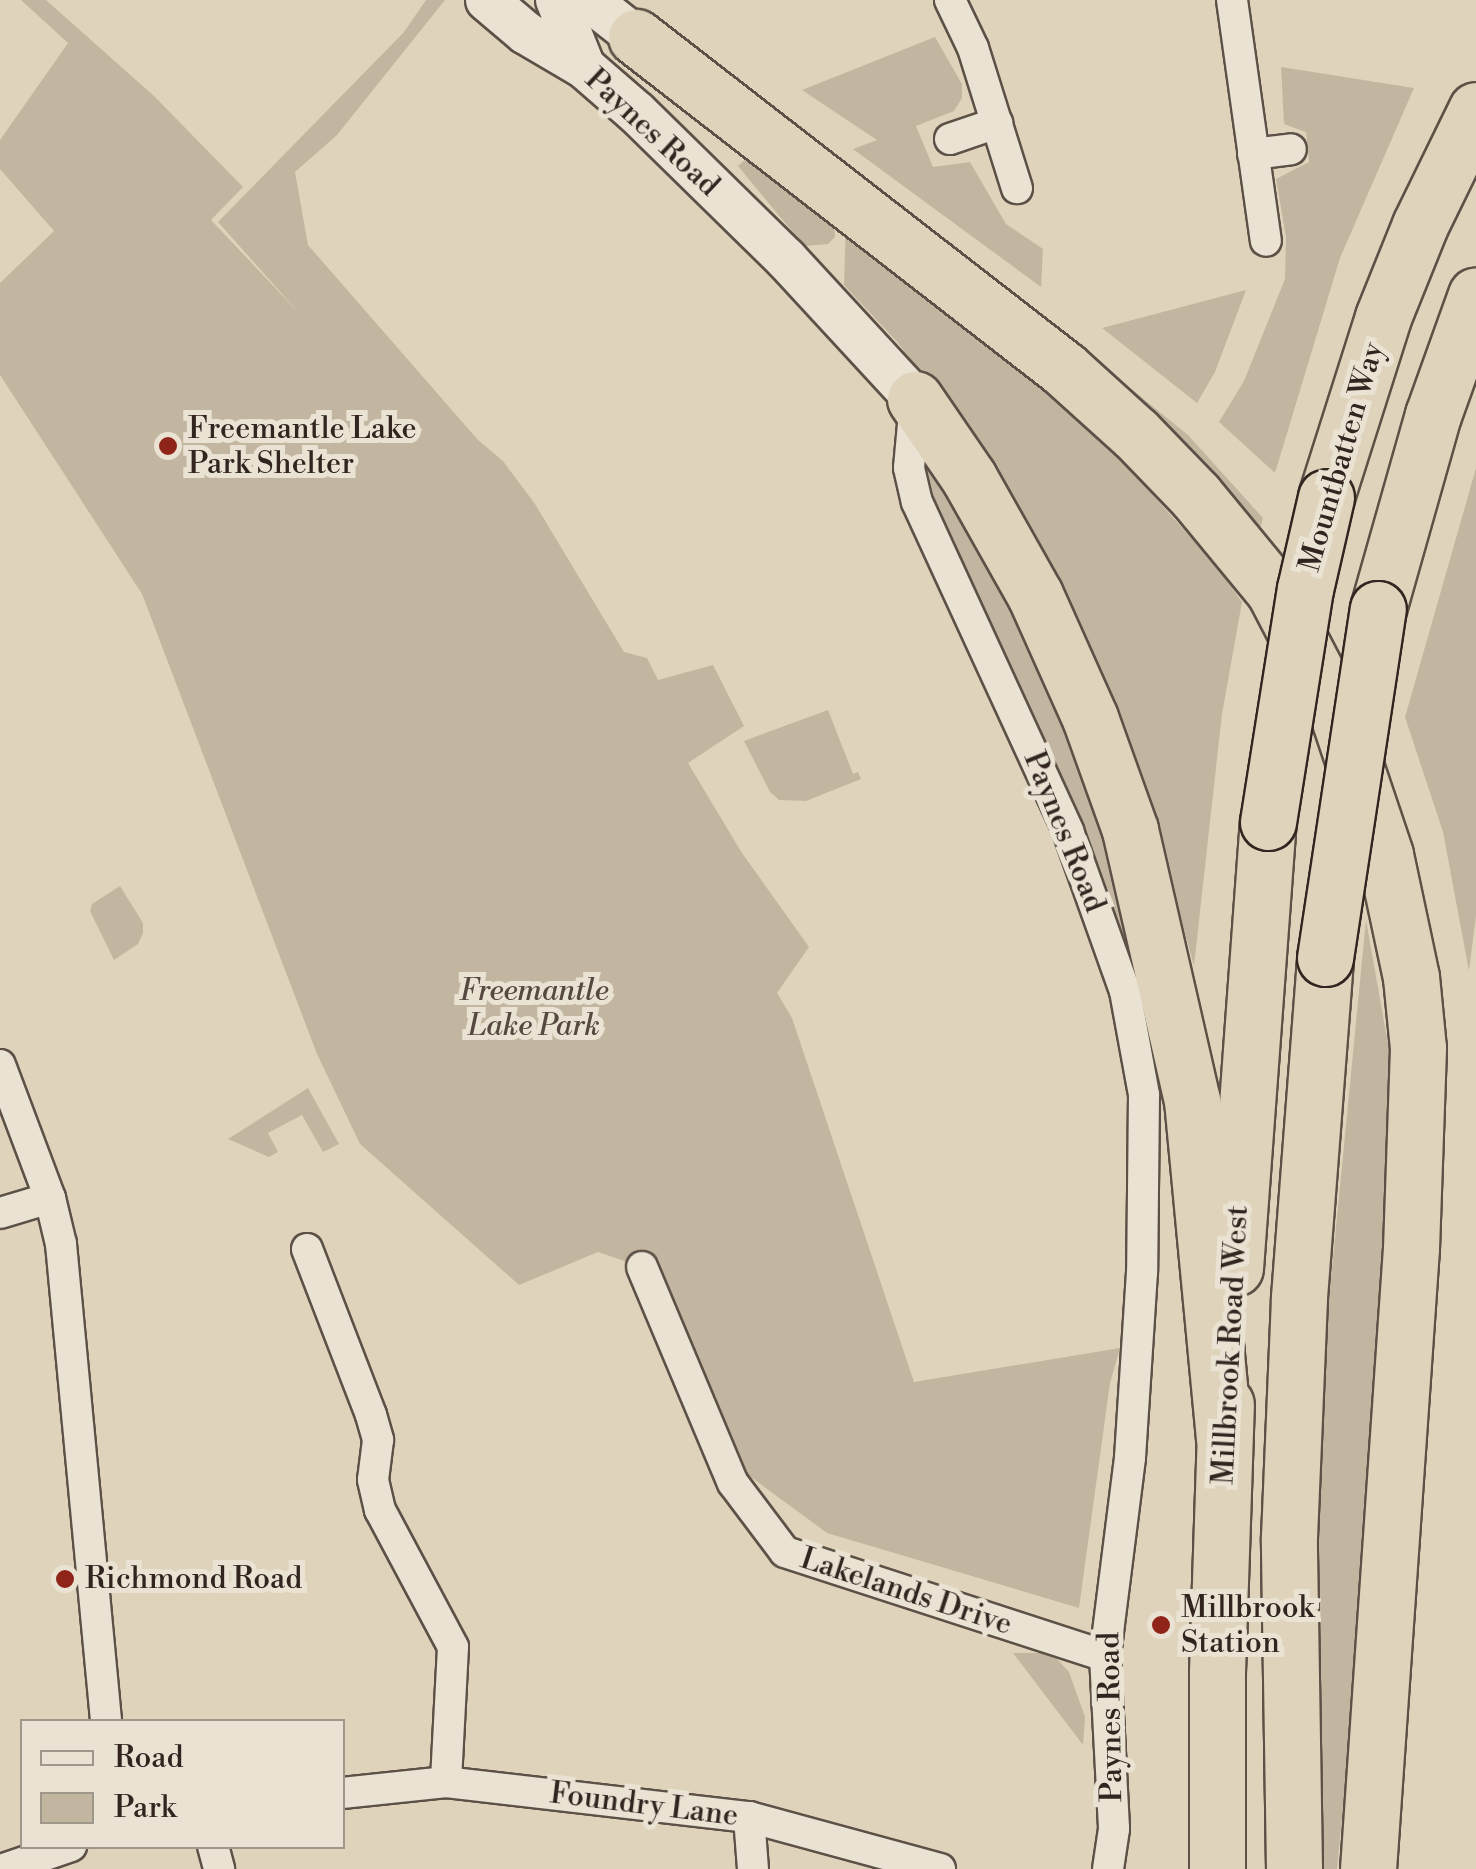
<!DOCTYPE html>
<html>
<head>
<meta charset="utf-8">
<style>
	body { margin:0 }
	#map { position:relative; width:1476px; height:1869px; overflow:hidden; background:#dfd4bb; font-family:"Libre Bodoni",serif }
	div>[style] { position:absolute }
	.green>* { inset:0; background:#c2b6a1 }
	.roads { filter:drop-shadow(2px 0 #5d5147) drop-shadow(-2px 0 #5d5147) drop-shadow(0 2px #5d5147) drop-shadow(0 -2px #5d5147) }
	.street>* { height:30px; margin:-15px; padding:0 15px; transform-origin:15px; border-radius:15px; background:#eae3d3 }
	.secondary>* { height:42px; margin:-21px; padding:0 21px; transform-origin:21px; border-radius:21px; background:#eae3d3 }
	.highway>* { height:55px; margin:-27.5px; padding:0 27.5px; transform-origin:27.5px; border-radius:27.5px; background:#dfd4bb }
	.bridges { filter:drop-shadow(2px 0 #322520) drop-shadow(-2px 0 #322520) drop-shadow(0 2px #322520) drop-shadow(0 -2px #322520) }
	.highway-bridge>* { height:55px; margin:-27.5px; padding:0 27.5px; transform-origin:27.5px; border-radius:27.5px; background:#dfd4bb }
	.dots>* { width:28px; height:28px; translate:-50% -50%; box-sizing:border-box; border:5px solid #eae3d3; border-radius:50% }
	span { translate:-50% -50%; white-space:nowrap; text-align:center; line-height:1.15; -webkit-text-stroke:10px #eae3d3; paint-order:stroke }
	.street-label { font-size:30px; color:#322520 }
	.poi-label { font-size:30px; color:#322520 }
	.left { translate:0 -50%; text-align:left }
	.park-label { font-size:30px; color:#564940; font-style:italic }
	.legend { position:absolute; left:20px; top:1719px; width:325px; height:130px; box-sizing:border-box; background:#eae3d3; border:2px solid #a0978b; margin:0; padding:12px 18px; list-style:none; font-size:30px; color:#322520 }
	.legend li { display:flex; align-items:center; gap:20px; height:50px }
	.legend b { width:50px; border:2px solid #a0978b }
</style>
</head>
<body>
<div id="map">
	<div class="green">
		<div style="clip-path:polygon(21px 0,46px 0,154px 96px,243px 187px,211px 220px,300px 314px,218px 222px,404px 32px,426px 0,445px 0,337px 135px,295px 172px,308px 245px,478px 440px,503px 461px,535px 504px,624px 652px,647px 658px,658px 680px,713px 665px,744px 726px,688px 763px,742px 853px,809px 947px,777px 993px,792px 1018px,914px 1382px,1120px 1348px,1110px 1383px,1079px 1608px,827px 1533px,748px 1475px,642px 1267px,598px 1252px,519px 1285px,360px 1144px,317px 1054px,142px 594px,0 375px,0 283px,54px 231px,0 169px,0 140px,68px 43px)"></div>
		<div style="clip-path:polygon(935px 37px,962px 84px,962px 98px,954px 111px,916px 126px,933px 167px,970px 162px,1006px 224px,1043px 249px,1041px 287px,853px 149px,877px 140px,802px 90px)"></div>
		<div style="clip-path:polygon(1281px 67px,1414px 88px,1340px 258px,1275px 473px,1219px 422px,1244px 381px,1285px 279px,1286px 237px,1276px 179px,1309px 162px,1306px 132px,1284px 124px)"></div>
		<div style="clip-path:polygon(755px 151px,832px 209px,835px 237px,828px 244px,804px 246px,738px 166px)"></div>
		<div style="clip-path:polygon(880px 197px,1060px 331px,1188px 435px,1263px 518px,1256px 544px)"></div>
		<div style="clip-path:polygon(846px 221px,991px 339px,1110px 447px,1218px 568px,1242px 602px,1222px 714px,1194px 966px,1157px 830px,961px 428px,899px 344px,844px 285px)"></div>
		<div style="clip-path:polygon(1246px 290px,1215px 372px,1197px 403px,1102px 328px)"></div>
		<div style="clip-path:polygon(932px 464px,1052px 672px,1107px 819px,1139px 992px,920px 489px,921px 471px)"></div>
		<div style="clip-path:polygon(1476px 468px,1476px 916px,1469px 971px,1443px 832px,1405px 717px)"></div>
		<div style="clip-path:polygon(828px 710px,853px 774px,858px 772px,861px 779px,806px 801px,779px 800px,770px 792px,744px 741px)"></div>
		<div style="clip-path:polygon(120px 886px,143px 923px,143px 933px,138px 944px,114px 960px,90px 911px,92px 904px)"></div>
		<div style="clip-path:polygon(1366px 920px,1391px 1061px,1381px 1314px,1365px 1578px,1337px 1869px,1312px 1869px,1320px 1392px)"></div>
		<div style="clip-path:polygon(308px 1088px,339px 1144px,323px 1152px,302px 1115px,268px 1133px,278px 1152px,269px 1157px,228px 1139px)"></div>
		<div style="clip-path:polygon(1013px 1653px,1042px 1653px,1056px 1658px,1069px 1672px,1085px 1717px,1083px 1745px)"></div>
	</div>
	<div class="roads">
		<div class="street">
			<div style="left:950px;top:0;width:53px;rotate:64.4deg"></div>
			<div style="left:973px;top:48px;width:147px;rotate:72.6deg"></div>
			<div style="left:1232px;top:0;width:243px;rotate:82deg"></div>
			<div style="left:950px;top:139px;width:50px;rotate:-18.8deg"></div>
			<div style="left:1253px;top:154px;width:38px;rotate:-7deg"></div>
			<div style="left:915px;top:402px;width:66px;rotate:95.2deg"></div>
			<div style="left:909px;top:468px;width:35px;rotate:77deg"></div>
			<div style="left:917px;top:502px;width:362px;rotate:65.3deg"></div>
			<div style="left:1068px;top:831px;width:170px;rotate:70.4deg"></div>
			<div style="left:1125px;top:991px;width:106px;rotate:79.6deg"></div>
			<div style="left:1144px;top:1095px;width:177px;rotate:90.6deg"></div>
			<div style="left:1142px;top:1272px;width:186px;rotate:93.7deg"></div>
			<div style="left:1130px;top:1458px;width:200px;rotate:97.2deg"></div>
			<div style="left:1105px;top:1656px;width:173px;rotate:87deg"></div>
			<div style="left:1114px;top:1829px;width:40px;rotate:98.5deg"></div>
			<div style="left:0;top:1065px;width:142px;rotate:69.4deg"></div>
			<div style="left:50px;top:1198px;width:47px;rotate:76.6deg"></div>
			<div style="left:61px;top:1244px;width:480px;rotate:84.6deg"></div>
			<div style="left:0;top:1213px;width:52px;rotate:-16.7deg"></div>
			<div style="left:307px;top:1249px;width:178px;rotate:68.9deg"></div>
			<div style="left:371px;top:1415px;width:26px;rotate:74deg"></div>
			<div style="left:378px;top:1440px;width:40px;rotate:97.1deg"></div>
			<div style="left:373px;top:1480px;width:31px;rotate:77deg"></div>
			<div style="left:380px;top:1510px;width:155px;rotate:61.9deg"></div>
			<div style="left:453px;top:1647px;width:135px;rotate:93deg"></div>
			<div style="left:642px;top:1267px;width:234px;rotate:67.2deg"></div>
			<div style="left:733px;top:1483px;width:86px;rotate:53deg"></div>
			<div style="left:785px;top:1552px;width:336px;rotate:18deg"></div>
			<div style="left:342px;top:1793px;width:105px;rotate:-6deg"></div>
			<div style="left:446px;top:1782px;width:305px;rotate:6.6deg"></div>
			<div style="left:749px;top:1817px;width:198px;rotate:15.2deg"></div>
			<div style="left:749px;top:1817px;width:52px;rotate:85.6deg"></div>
			<div style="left:213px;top:1846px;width:24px;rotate:75deg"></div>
			<div style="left:4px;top:1869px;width:71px;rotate:-18.9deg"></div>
		</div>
		<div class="secondary">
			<div style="left:487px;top:0;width:51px;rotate:40.2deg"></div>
			<div style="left:526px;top:33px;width:67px;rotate:30.4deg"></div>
			<div style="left:584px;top:67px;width:70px;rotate:41deg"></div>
			<div style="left:637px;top:113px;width:209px;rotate:44.4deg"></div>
			<div style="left:786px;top:259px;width:190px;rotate:47.3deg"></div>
			<div style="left:557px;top:0;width:72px;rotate:68.1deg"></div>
			<div style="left:589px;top:0;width:60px;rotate:38.2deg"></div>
		</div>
		<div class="highway">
			<div style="left:636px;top:37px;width:542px;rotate:37.8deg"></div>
			<div style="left:1064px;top:369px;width:97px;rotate:42.1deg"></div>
			<div style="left:1136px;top:434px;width:85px;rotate:46deg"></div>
			<div style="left:1195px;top:495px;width:124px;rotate:50.5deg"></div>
			<div style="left:1274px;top:591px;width:136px;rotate:62.5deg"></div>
			<div style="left:1337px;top:712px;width:151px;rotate:71.4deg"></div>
			<div style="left:1385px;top:855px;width:125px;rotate:78deg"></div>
			<div style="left:1411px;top:977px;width:71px;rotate:84.4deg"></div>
			<div style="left:1418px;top:1048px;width:200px;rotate:92deg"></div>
			<div style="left:1411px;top:1248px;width:622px;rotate:93.96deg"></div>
			<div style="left:915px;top:399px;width:96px;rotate:55.6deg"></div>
			<div style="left:969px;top:478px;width:134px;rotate:60.6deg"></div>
			<div style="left:1035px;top:595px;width:135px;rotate:65.9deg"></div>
			<div style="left:1090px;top:718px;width:119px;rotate:70.3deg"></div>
			<div style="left:1130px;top:830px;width:277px;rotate:77.1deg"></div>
			<div style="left:1192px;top:1100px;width:340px;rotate:84.6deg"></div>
			<div style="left:1326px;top:497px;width:189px;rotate:-72.4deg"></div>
			<div style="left:1383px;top:317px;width:99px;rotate:-68.1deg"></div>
			<div style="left:1420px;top:225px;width:128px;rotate:-64deg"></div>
			<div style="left:1378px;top:609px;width:202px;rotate:-74.2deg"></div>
			<div style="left:1433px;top:415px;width:127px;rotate:-70.3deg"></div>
			<div style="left:1235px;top:1268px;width:447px;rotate:-85.8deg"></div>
			<div style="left:1217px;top:1869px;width:197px;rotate:-90deg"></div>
			<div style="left:1217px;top:1672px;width:268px;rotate:-88.1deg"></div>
			<div style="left:1294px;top:1869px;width:332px;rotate:-90.9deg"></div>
			<div style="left:1289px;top:1537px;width:240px;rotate:-87.6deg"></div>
			<div style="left:1299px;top:1297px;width:340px;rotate:-85.6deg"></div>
		</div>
	</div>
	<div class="bridges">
		<div class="highway-bridge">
			<div style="left:1268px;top:822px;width:236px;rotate:-81deg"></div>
			<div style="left:1305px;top:589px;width:94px;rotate:-77.1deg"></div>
			<div style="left:1325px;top:958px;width:353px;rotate:-81.4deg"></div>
		</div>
	</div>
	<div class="dots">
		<div style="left:168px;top:446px;background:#8f2418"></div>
		<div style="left:65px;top:1579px;background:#8f2418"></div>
		<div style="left:1161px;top:1625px;background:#8f2418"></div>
	</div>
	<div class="street-label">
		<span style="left:652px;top:133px;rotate:43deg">Paynes Road</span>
		<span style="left:1342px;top:457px;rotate:-74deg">Mountbatten Way</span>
		<span style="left:1064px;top:832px;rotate:68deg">Paynes Road</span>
		<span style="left:1231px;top:1345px;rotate:-87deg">Millbrook Road West</span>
		<span style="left:906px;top:1592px;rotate:18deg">Lakelands Drive</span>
		<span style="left:1111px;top:1717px;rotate:-91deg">Paynes Road</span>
		<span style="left:644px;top:1805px;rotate:7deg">Foundry Lane</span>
	</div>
	<div class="poi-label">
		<span class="left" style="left:188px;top:446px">Freemantle Lake<br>Park Shelter</span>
		<span class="left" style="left:85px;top:1579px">Richmond Road</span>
		<span class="left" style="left:1181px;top:1625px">Millbrook<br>Station</span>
	</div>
	<div class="park-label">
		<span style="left:534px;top:1008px">Freemantle<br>Lake Park</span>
	</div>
	<ul class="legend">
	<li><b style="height:12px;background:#eae3d3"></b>Road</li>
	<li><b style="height:28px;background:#c2b6a1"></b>Park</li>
	</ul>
</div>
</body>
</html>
